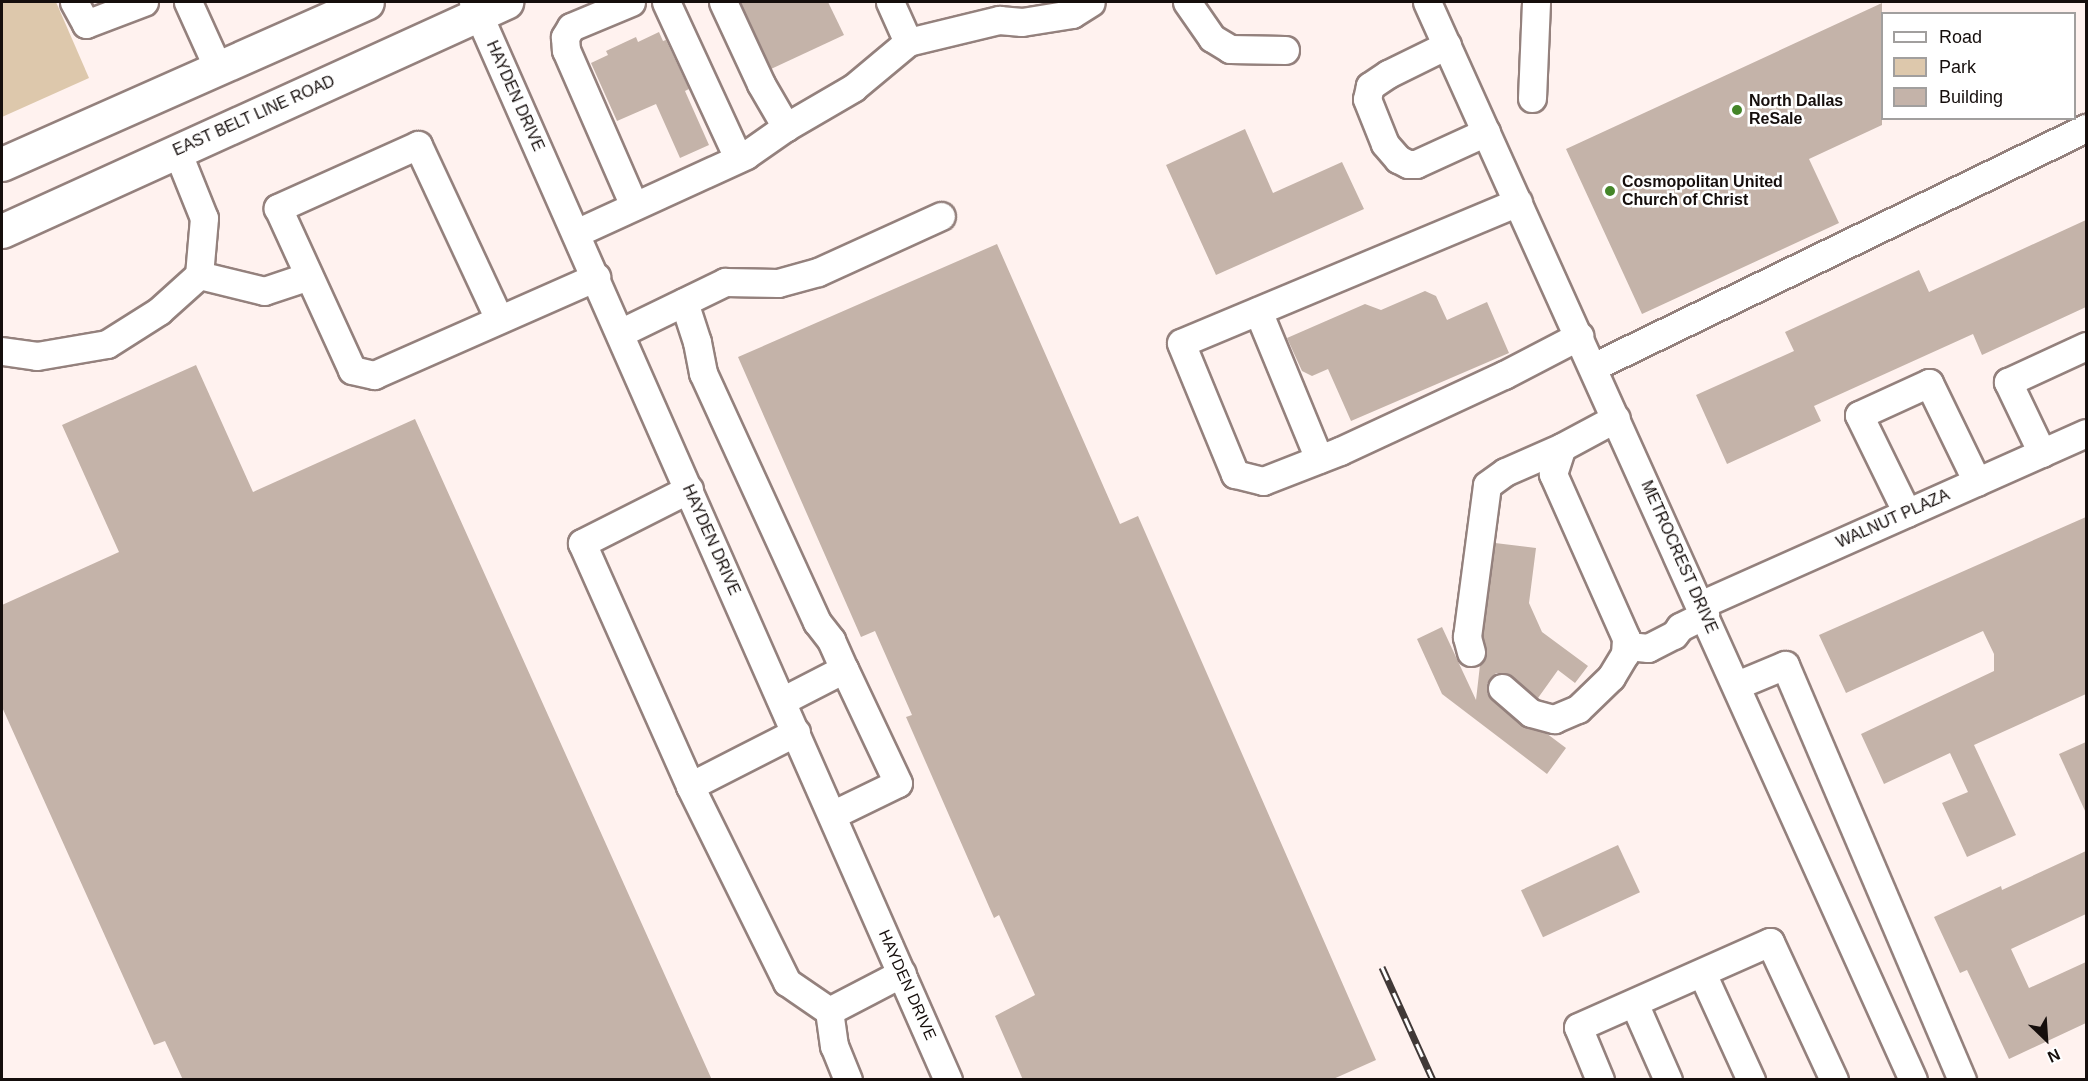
<!DOCTYPE html>
<html>
<head>
<meta charset="utf-8">
<style>
	body { margin:0 }
	#map { position:relative; width:2088px; height:1081px; overflow:hidden; background:#fff2ef; font-family:Helvetica,sans-serif }
	div>[style] { position:absolute }
	.green>* { inset:0; background:#ddc8ac }
	.building>* { inset:0; background:#c4b3a9; transform-origin:0 0 }
	.roads { filter:drop-shadow(2px 0 #94817d) drop-shadow(-2px 0 #94817d) drop-shadow(0 2px #94817d) drop-shadow(0 -2px #94817d) }
	.minor>* { height:27px; margin:-13.5px; padding:0 13.5px; transform-origin:13.5px; border-radius:13.5px; background:#fff }
	.major>* { height:33px; margin:-16.5px; padding:0 16.5px; transform-origin:16.5px; border-radius:16.5px; background:#fff }
	.rail>* { height:7px; margin-top:-3.5px; transform-origin:0; background:repeating-linear-gradient(90deg,#fff 0 14px,#413937 0 28px); box-sizing:border-box; border-block:2px solid #413937 }
	.dots>* { width:16px; height:16px; translate:-50% -50%; box-sizing:border-box; border:3px solid #fff; border-radius:50% }
	span { translate:-50% -50%; white-space:nowrap; text-align:center; line-height:1.15; -webkit-text-stroke:5px #fff; paint-order:stroke }
	.street-label { font-size:16px; color:#150e0c }
	.poi-label { font-size:16px; color:#150e0c; font-weight:700 }
	.left { translate:0 -50%; text-align:left }
	.frame { position:absolute; inset:0; border:3px solid #150e0c; pointer-events:none }
	.legend { position:absolute; left:1881px; top:12px; width:195px; height:108px; box-sizing:border-box; background:#fff; border:2px solid #a19f9e; margin:0; padding:8px 10px; list-style:none; font-size:18px; color:#150e0c }
	.legend li { display:flex; align-items:center; gap:12px; height:30px }
	.legend b { width:30px; border:2px solid #a19f9e }
	.north { position:absolute; left:2016px; top:1009px; width:60px; height:60px; -webkit-text-stroke:4px #fff; paint-order:stroke; rotate:155deg; font-size:16px; font-weight:700; line-height:24px; text-align:center; color:#150e0c }
	.north::after { content:''; display:block; margin:auto; width:21px; height:27px; background:#150e0c; clip-path:polygon(50% 0,100% 100%,50% 72%,0 100%) }
</style>
</head>
<body>
<div id="map">
	<div class="green">
		<div style="clip-path:polygon(2px 2px,56px 2px,89px 78px,2px 117px)"></div>
	</div>
	<div class="building">
		<div style="clip-path:polygon(740px 2px,828px 2px,844px 35px,771px 69px)"></div>
		<div style="clip-path:polygon(1882px 3px,1882px 125px,1809px 159px,1839px 223px,1642px 314px,1566px 149px)"></div>
		<div style="clip-path:polygon(659px 32px,663px 41px,666px 40px,689px 89px,685px 91px,709px 145px,680px 158px,656px 104px,617px 121px,591px 63px,608px 55px,606px 51px,636px 37px,638px 42px)"></div>
		<div style="clip-path:polygon(1245px 129px,1273px 193px,1342px 162px,1364px 209px,1216px 275px,1166px 165px)"></div>
		<div style="clip-path:polygon(2086px 220px,2086px 307px,1982px 355px,1973px 334px,1814px 406px,1821px 421px,1727px 464px,1696px 395px,1794px 351px,1785px 332px,1919px 270px,1929px 292px)"></div>
		<div style="clip-path:polygon(997px 244px,1120px 524px,1138px 516px,1376px 1060px,1331px 1080px,1023px 1080px,995px 1016px,1035px 995px,999px 915px,994px 918px,906px 717px,912px 715px,875px 631px,861px 637px,738px 357px)"></div>
		<div style="clip-path:polygon(1425px 291px,1436px 296px,1447px 320px,1487px 302px,1509px 353px,1351px 421px,1328px 369px,1312px 376px,1302px 371px,1287px 338px,1365px 304px,1381px 310px)"></div>
		<div style="clip-path:polygon(196px 365px,253px 492px,415px 419px,712px 1080px,183px 1080px,165px 1041px,154px 1045px,2px 707px,2px 605px,119px 552px,62px 425px)"></div>
		<div style="clip-path:polygon(2086px 517px,2086px 694px,1974px 745px,2016px 835px,1967px 857px,1942px 803px,1968px 792px,1950px 753px,1884px 784px,1861px 734px,1994px 671px,1994px 654px,1983px 631px,1846px 693px,1819px 635px)"></div>
		<div style="clip-path:polygon(1495px 543px,1536px 548px,1529px 603px,1542px 632px,1588px 666px,1575px 683px,1558px 670px,1538px 698px,1506px 673px,1496px 673px,1487px 684px,1487px 693px,1491px 699px,1521px 725px,1546px 733px,1566px 748px,1547px 774px,1442px 694px,1417px 639px,1442px 627px,1476px 700px,1480px 665px,1486px 656px,1483px 636px)"></div>
		<div style="clip-path:polygon(2086px 742px,2086px 813px,2059px 754px)"></div>
		<div style="left:1618px;top:845px;width:52px;height:107px;rotate:65deg"></div>
		<div style="clip-path:polygon(2086px 851px,2086px 914px,2011px 949px,2029px 988px,2086px 962px,2086px 1023px,2009px 1059px,1967px 970px,1960px 973px,1934px 917px,2001px 886px,2002px 890px)"></div>
	</div>
	<div class="roads">
		<div class="minor">
			<div style="left:74px;top:2px;width:25px;rotate:61deg"></div>
			<div style="left:86px;top:24px;width:62px;rotate:-20.8deg"></div>
			<div style="left:188px;top:2px;width:72px;rotate:65.6deg"></div>
			<div style="left:473px;top:2px;width:1178px;rotate:66.22deg"></div>
			<div style="left:631px;top:2px;width:65px;rotate:157.4deg"></div>
			<div style="left:571px;top:27px;width:12px;rotate:121deg"></div>
			<div style="left:565px;top:37px;width:13px;rotate:86deg"></div>
			<div style="left:566px;top:50px;width:170px;rotate:66.4deg"></div>
			<div style="left:666px;top:2px;width:172px;rotate:65.2deg"></div>
			<div style="left:723px;top:2px;width:90px;rotate:65.1deg"></div>
			<div style="left:761px;top:84px;width:50px;rotate:59.8deg"></div>
			<div style="left:786px;top:127px;width:78px;rotate:-30.2deg"></div>
			<div style="left:853px;top:88px;width:72px;rotate:-39.9deg"></div>
			<div style="left:890px;top:2px;width:44px;rotate:65.8deg"></div>
			<div style="left:908px;top:42px;width:94px;rotate:-13.6deg"></div>
			<div style="left:999px;top:20px;width:23px;rotate:5deg"></div>
			<div style="left:1022px;top:22px;width:51px;rotate:-9.1deg"></div>
			<div style="left:1072px;top:14px;width:22px;rotate:-32deg"></div>
			<div style="left:1187px;top:2px;width:44px;rotate:55.2deg"></div>
			<div style="left:1212px;top:38px;width:21px;rotate:31deg"></div>
			<div style="left:1230px;top:49px;width:55px;rotate:1deg"></div>
			<div style="left:1427px;top:2px;width:1182px;rotate:65.73deg"></div>
			<div style="left:1447px;top:45px;width:66px;rotate:153.8deg"></div>
			<div style="left:1388px;top:74px;width:22px;rotate:146deg"></div>
			<div style="left:1370px;top:86px;width:13px;rotate:103deg"></div>
			<div style="left:1367px;top:99px;width:48px;rotate:68.2deg"></div>
			<div style="left:1385px;top:144px;width:20px;rotate:49deg"></div>
			<div style="left:1398px;top:159px;width:11px;rotate:27deg"></div>
			<div style="left:1408px;top:164px;width:8px"></div>
			<div style="left:1416px;top:164px;width:77px;rotate:-24.6deg"></div>
			<div style="left:1532px;top:98px;width:96px;rotate:-87.6deg"></div>
			<div style="left:177px;top:151px;width:72px;rotate:68.1deg"></div>
			<div style="left:204px;top:218px;width:57px;rotate:95deg"></div>
			<div style="left:199px;top:275px;width:67px;rotate:13.8deg"></div>
			<div style="left:264px;top:291px;width:47px;rotate:-18.4deg"></div>
			<div style="left:1518px;top:202px;width:365px;rotate:157.3deg"></div>
			<div style="left:1181px;top:343px;width:142px;rotate:67.6deg"></div>
			<div style="left:1235px;top:474px;width:29px;rotate:14deg"></div>
			<div style="left:1263px;top:481px;width:83px;rotate:-21.3deg"></div>
			<div style="left:1340px;top:451px;width:181px;rotate:-24.9deg"></div>
			<div style="left:1504px;top:375px;width:85px;rotate:-27.5deg"></div>
			<div style="left:576px;top:233px;width:187px;rotate:-24.6deg"></div>
			<div style="left:746px;top:155px;width:49px;rotate:-35deg"></div>
			<div style="left:684px;top:302px;width:42px;rotate:72deg"></div>
			<div style="left:697px;top:342px;width:32px;rotate:79deg"></div>
			<div style="left:703px;top:373px;width:274px;rotate:65.4deg"></div>
			<div style="left:817px;top:622px;width:23px;rotate:52deg"></div>
			<div style="left:831px;top:640px;width:32px;rotate:66deg"></div>
			<div style="left:844px;top:669px;width:70px;rotate:152.7deg"></div>
			<div style="left:1258px;top:311px;width:160px;rotate:67.6deg"></div>
			<div style="left:499px;top:319px;width:192px;rotate:-115deg"></div>
			<div style="left:418px;top:145px;width:154px;rotate:155.8deg"></div>
			<div style="left:278px;top:208px;width:178px;rotate:65.4deg"></div>
			<div style="left:352px;top:370px;width:23px;rotate:13deg"></div>
			<div style="left:374px;top:375px;width:243px;rotate:-23.8deg"></div>
			<div style="left:620px;top:333px;width:117px;rotate:-25.9deg"></div>
			<div style="left:725px;top:282px;width:53px;rotate:1.1deg"></div>
			<div style="left:778px;top:283px;width:41px;rotate:-15.4deg"></div>
			<div style="left:818px;top:272px;width:135px;rotate:-24.5deg"></div>
			<div style="left:2px;top:351px;width:35px;rotate:8deg"></div>
			<div style="left:37px;top:356px;width:71px;rotate:-9.7deg"></div>
			<div style="left:107px;top:344px;width:62px;rotate:-32.4deg"></div>
			<div style="left:159px;top:311px;width:54px;rotate:-42deg"></div>
			<div style="left:1593px;top:367px;width:548px;rotate:-25.86deg"></div>
			<div style="left:2042px;top:453px;width:79px;rotate:-115.6deg"></div>
			<div style="left:2008px;top:382px;width:86px;rotate:-24.8deg"></div>
			<div style="left:689px;top:489px;width:120px;rotate:153.2deg"></div>
			<div style="left:582px;top:543px;width:266px;rotate:66deg"></div>
			<div style="left:690px;top:786px;width:119px;rotate:-27deg"></div>
			<div style="left:1907px;top:513px;width:109px;rotate:-116.1deg"></div>
			<div style="left:1859px;top:415px;width:77px;rotate:-24.6deg"></div>
			<div style="left:1929px;top:383px;width:110px;rotate:64.1deg"></div>
			<div style="left:1700px;top:605px;width:423px;rotate:-24deg"></div>
			<div style="left:1638px;top:647px;width:10px;rotate:6deg"></div>
			<div style="left:1648px;top:648px;width:29px;rotate:-27deg"></div>
			<div style="left:1674px;top:635px;width:10px;rotate:-53deg"></div>
			<div style="left:1680px;top:627px;width:28px;rotate:-26deg"></div>
			<div style="left:1471px;top:652px;width:16px;rotate:-105deg"></div>
			<div style="left:1467px;top:637px;width:153px;rotate:-82.5deg"></div>
			<div style="left:1487px;top:485px;width:22px;rotate:-36deg"></div>
			<div style="left:1505px;top:472px;width:62px;rotate:-23.7deg"></div>
			<div style="left:1737px;top:685px;width:52px;rotate:-22.6deg"></div>
			<div style="left:1785px;top:665px;width:451px;rotate:66.9deg"></div>
			<div style="left:1502px;top:688px;width:38px;rotate:41deg"></div>
			<div style="left:1531px;top:713px;width:24px;rotate:15deg"></div>
			<div style="left:1554px;top:719px;width:26px;rotate:-23deg"></div>
			<div style="left:1578px;top:709px;width:46px;rotate:-44.1deg"></div>
			<div style="left:1611px;top:677px;width:27px;rotate:-59deg"></div>
			<div style="left:1625px;top:654px;width:16px;rotate:-86deg"></div>
			<div style="left:1626px;top:638px;width:180px;rotate:-114deg"></div>
			<div style="left:1553px;top:474px;width:28px;rotate:-72deg"></div>
			<div style="left:1562px;top:447px;width:61px;rotate:-28.2deg"></div>
			<div style="left:690px;top:786px;width:219px;rotate:63.7deg"></div>
			<div style="left:787px;top:982px;width:51px;rotate:34.6deg"></div>
			<div style="left:832px;top:815px;width:73px;rotate:-25.9deg"></div>
			<div style="left:898px;top:783px;width:126px;rotate:-115.3deg"></div>
			<div style="left:1702px;top:973px;width:118px;rotate:65.4deg"></div>
			<div style="left:1634px;top:1003px;width:84px;rotate:66.2deg"></div>
			<div style="left:848px;top:1080px;width:37px;rotate:-112deg"></div>
			<div style="left:834px;top:1046px;width:35px;rotate:-98deg"></div>
			<div style="left:829px;top:1011px;width:82px;rotate:-27.5deg"></div>
			<div style="left:1600px;top:1080px;width:57px;rotate:-112.5deg"></div>
			<div style="left:1578px;top:1027px;width:210px;rotate:-23.9deg"></div>
			<div style="left:1770px;top:942px;width:152px;rotate:65.1deg"></div>
		</div>
		<div class="major">
			<div style="left:2px;top:164px;width:399px;rotate:-23.9deg"></div>
			<div style="left:2px;top:231px;width:554px;rotate:-24.44deg"></div>
		</div>
	</div>
	<div class="rail">
		<div style="left:1382px;top:967px;width:124px;rotate:65.7deg"></div>
	</div>
	<div class="dots">
		<div style="left:1737px;top:110px;background:#448528"></div>
		<div style="left:1610px;top:191px;background:#448528"></div>
	</div>
	<div class="street-label">
		<span style="left:515px;top:96px;rotate:66deg">HAYDEN DRIVE</span>
		<span style="left:254px;top:116px;rotate:-24deg">EAST BELT LINE ROAD</span>
		<span style="left:1893px;top:519px;rotate:-24deg">WALNUT PLAZA</span>
		<span style="left:711px;top:540px;rotate:66deg">HAYDEN DRIVE</span>
		<span style="left:1679px;top:557px;rotate:66deg">METROCREST DRIVE</span>
		<span style="left:907px;top:985px;rotate:66deg">HAYDEN DRIVE</span>
	</div>
	<div class="poi-label">
		<span class="left" style="left:1749px;top:110px">North Dallas<br>ReSale</span>
		<span class="left" style="left:1622px;top:191px">Cosmopolitan United<br>Church of Christ</span>
	</div>
	<div class="frame"></div>
	<ul class="legend">
	<li><b style="height:8px;background:#fff"></b>Road</li>
	<li><b style="height:16px;background:#ddc8ac"></b>Park</li>
	<li><b style="height:16px;background:#c4b3a9"></b>Building</li>
	</ul>
	<div class="north">N</div>
</div>
</body>
</html>
